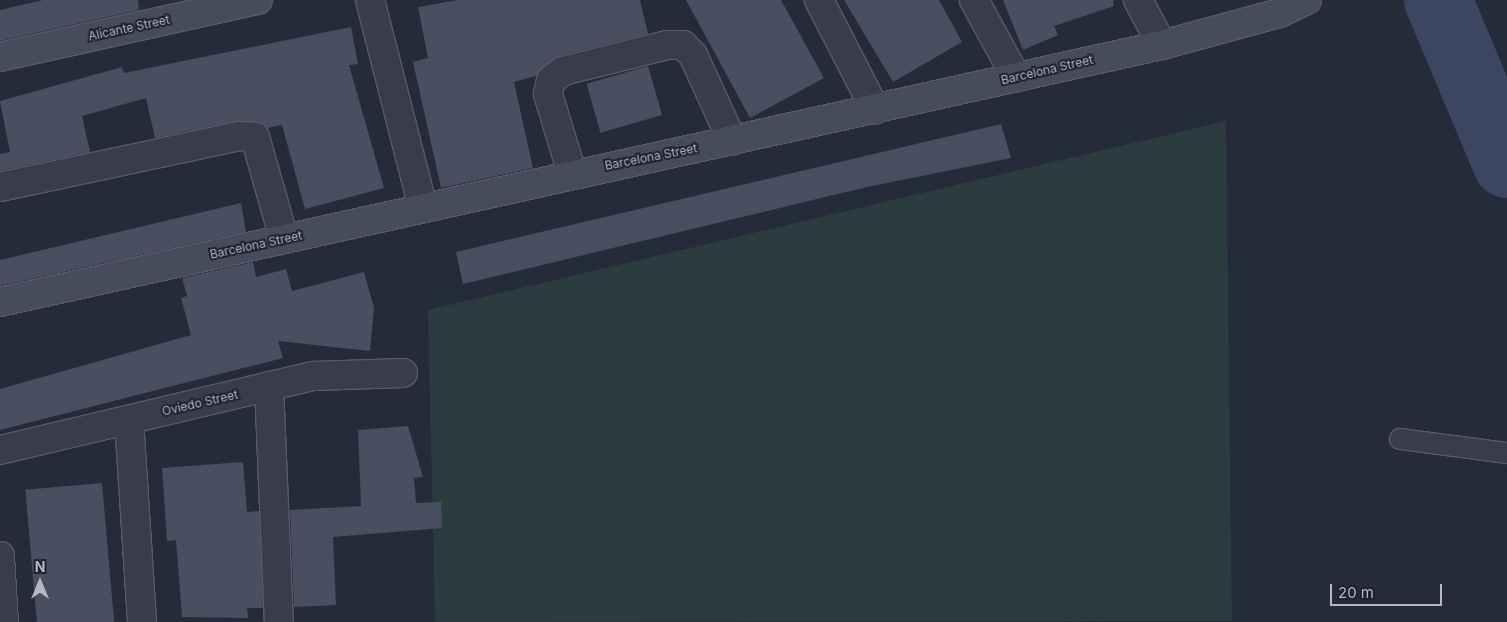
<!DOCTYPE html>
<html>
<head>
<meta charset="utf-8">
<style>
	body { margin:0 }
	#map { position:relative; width:1507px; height:622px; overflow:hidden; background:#252b39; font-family:Inter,sans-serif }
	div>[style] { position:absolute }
	.green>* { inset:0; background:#2b3b3e }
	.river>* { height:68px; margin:-34px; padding:0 34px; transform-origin:34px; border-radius:34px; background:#3d4660 }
	.building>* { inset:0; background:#494f60; transform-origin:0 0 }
	.roads { filter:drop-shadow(1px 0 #575b68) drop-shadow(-1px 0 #575b68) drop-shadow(0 1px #575b68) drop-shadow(0 -1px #575b68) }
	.lane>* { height:20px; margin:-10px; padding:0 10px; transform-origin:10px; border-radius:10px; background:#393d4a }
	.street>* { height:28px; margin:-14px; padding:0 14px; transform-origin:14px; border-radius:14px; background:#393d4a }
	.secondary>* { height:28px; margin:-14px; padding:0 14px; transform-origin:14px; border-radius:14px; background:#474c5c }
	span { translate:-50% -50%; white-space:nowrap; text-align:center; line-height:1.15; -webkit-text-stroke:4px #1e222f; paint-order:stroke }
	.street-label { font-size:12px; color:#b4b8c5 }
	.north { position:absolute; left:15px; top:557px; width:50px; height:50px; -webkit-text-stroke:4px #1e222f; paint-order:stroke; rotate:0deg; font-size:14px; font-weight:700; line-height:20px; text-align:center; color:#b4b8c5 }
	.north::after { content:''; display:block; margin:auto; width:18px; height:22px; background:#b4b8c5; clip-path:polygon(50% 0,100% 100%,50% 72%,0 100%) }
	.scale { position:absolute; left:1330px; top:584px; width:112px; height:22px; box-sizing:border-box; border:2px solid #b4b8c5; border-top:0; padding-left:6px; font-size:15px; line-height:18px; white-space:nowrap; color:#b4b8c5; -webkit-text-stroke:4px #1e222f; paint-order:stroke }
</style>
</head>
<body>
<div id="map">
	<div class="green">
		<div style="clip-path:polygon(1226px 121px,1232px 621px,435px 622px,428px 310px)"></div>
	</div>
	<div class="river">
		<div style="left:1438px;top:0;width:178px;rotate:67.2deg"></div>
	</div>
	<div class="building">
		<div style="clip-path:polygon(43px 0,138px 0,139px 10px,0 41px,0 10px)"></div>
		<div style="clip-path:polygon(458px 0,640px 0,648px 34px,559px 56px,536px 76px,514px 82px,533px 168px,441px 188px,413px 62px,428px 58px,418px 7px)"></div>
		<div style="clip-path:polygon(686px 0,781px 0,824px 78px,750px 118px)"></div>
		<div style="clip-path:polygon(844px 0,939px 0,962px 42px,893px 82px)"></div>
		<div style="clip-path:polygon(1003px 0,1113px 0,1114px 6px,1054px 26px,1058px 35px,1023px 50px)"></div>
		<div style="clip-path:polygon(351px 27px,358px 64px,349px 65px,384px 188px,305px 209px,282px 125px,267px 128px,257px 122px,237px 121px,155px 138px,146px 98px,82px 116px,90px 152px,0 171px,0 154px,10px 152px,0 101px,122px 67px,124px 73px)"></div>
		<div style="left:648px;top:66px;width:51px;height:64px;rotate:74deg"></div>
		<div style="clip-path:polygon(1001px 124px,1011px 158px,867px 187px,463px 284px,456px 252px)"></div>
		<div style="clip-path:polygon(241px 203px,246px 232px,0 286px,0 260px)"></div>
		<div style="clip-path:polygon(253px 262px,256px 277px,286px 269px,292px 291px,364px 272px,374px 308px,370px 351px,278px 341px,283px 358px,0 430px,0 389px,191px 335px,181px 298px,187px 296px,182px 278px)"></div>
		<div style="clip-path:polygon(408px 426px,423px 477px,414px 478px,416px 503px,441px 502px,442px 528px,333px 537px,336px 605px,294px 607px,290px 510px,361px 506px,358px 430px)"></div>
		<div style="clip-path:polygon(243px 462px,247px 512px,259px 511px,263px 608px,247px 608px,248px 618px,182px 617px,176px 540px,167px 541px,162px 468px)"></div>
		<div style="left:102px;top:483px;width:140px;height:77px;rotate:85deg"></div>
	</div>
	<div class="roads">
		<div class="lane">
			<div style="left:1400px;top:439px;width:108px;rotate:7.5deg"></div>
		</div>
		<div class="street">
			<div style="left:370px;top:0;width:215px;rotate:75.7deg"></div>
			<div style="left:819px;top:0;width:123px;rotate:62.8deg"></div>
			<div style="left:974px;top:0;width:88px;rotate:61.4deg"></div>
			<div style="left:1138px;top:0;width:51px;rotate:61.9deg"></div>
			<div style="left:572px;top:173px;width:83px;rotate:-106.9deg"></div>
			<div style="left:548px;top:94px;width:14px;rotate:-78deg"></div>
			<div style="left:551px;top:80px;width:15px;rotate:-37deg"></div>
			<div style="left:563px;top:71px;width:107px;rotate:-14deg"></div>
			<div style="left:667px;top:45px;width:16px"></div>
			<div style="left:683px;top:45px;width:14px;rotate:45deg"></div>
			<div style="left:693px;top:55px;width:94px;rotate:65.4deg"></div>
			<div style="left:0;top:187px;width:245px;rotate:-12deg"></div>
			<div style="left:240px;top:136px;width:15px;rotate:4deg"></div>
			<div style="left:255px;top:137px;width:106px;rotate:74.1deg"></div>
			<div style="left:269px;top:386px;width:236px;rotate:87.6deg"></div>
			<div style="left:129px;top:420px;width:202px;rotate:86.3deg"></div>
			<div style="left:0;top:450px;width:323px;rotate:-13.3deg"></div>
			<div style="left:314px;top:376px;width:89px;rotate:-1.9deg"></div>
			<div style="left:0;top:556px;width:66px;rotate:86.5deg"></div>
		</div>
		<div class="secondary">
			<div style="left:0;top:57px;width:264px;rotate:-12.5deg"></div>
			<div style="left:0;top:302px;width:1190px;rotate:-12.47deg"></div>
			<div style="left:1162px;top:45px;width:122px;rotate:-15.2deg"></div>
			<div style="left:1280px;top:13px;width:30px;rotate:-26deg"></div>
		</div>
	</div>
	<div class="street-label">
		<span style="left:129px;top:28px;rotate:-12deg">Alicante Street</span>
		<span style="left:1047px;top:70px;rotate:-13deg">Barcelona Street</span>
		<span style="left:651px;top:157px;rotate:-11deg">Barcelona Street</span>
		<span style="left:256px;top:245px;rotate:-12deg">Barcelona Street</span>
		<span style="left:200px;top:403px;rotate:-13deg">Oviedo Street</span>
	</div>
	<div class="north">N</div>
	<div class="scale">20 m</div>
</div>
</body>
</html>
